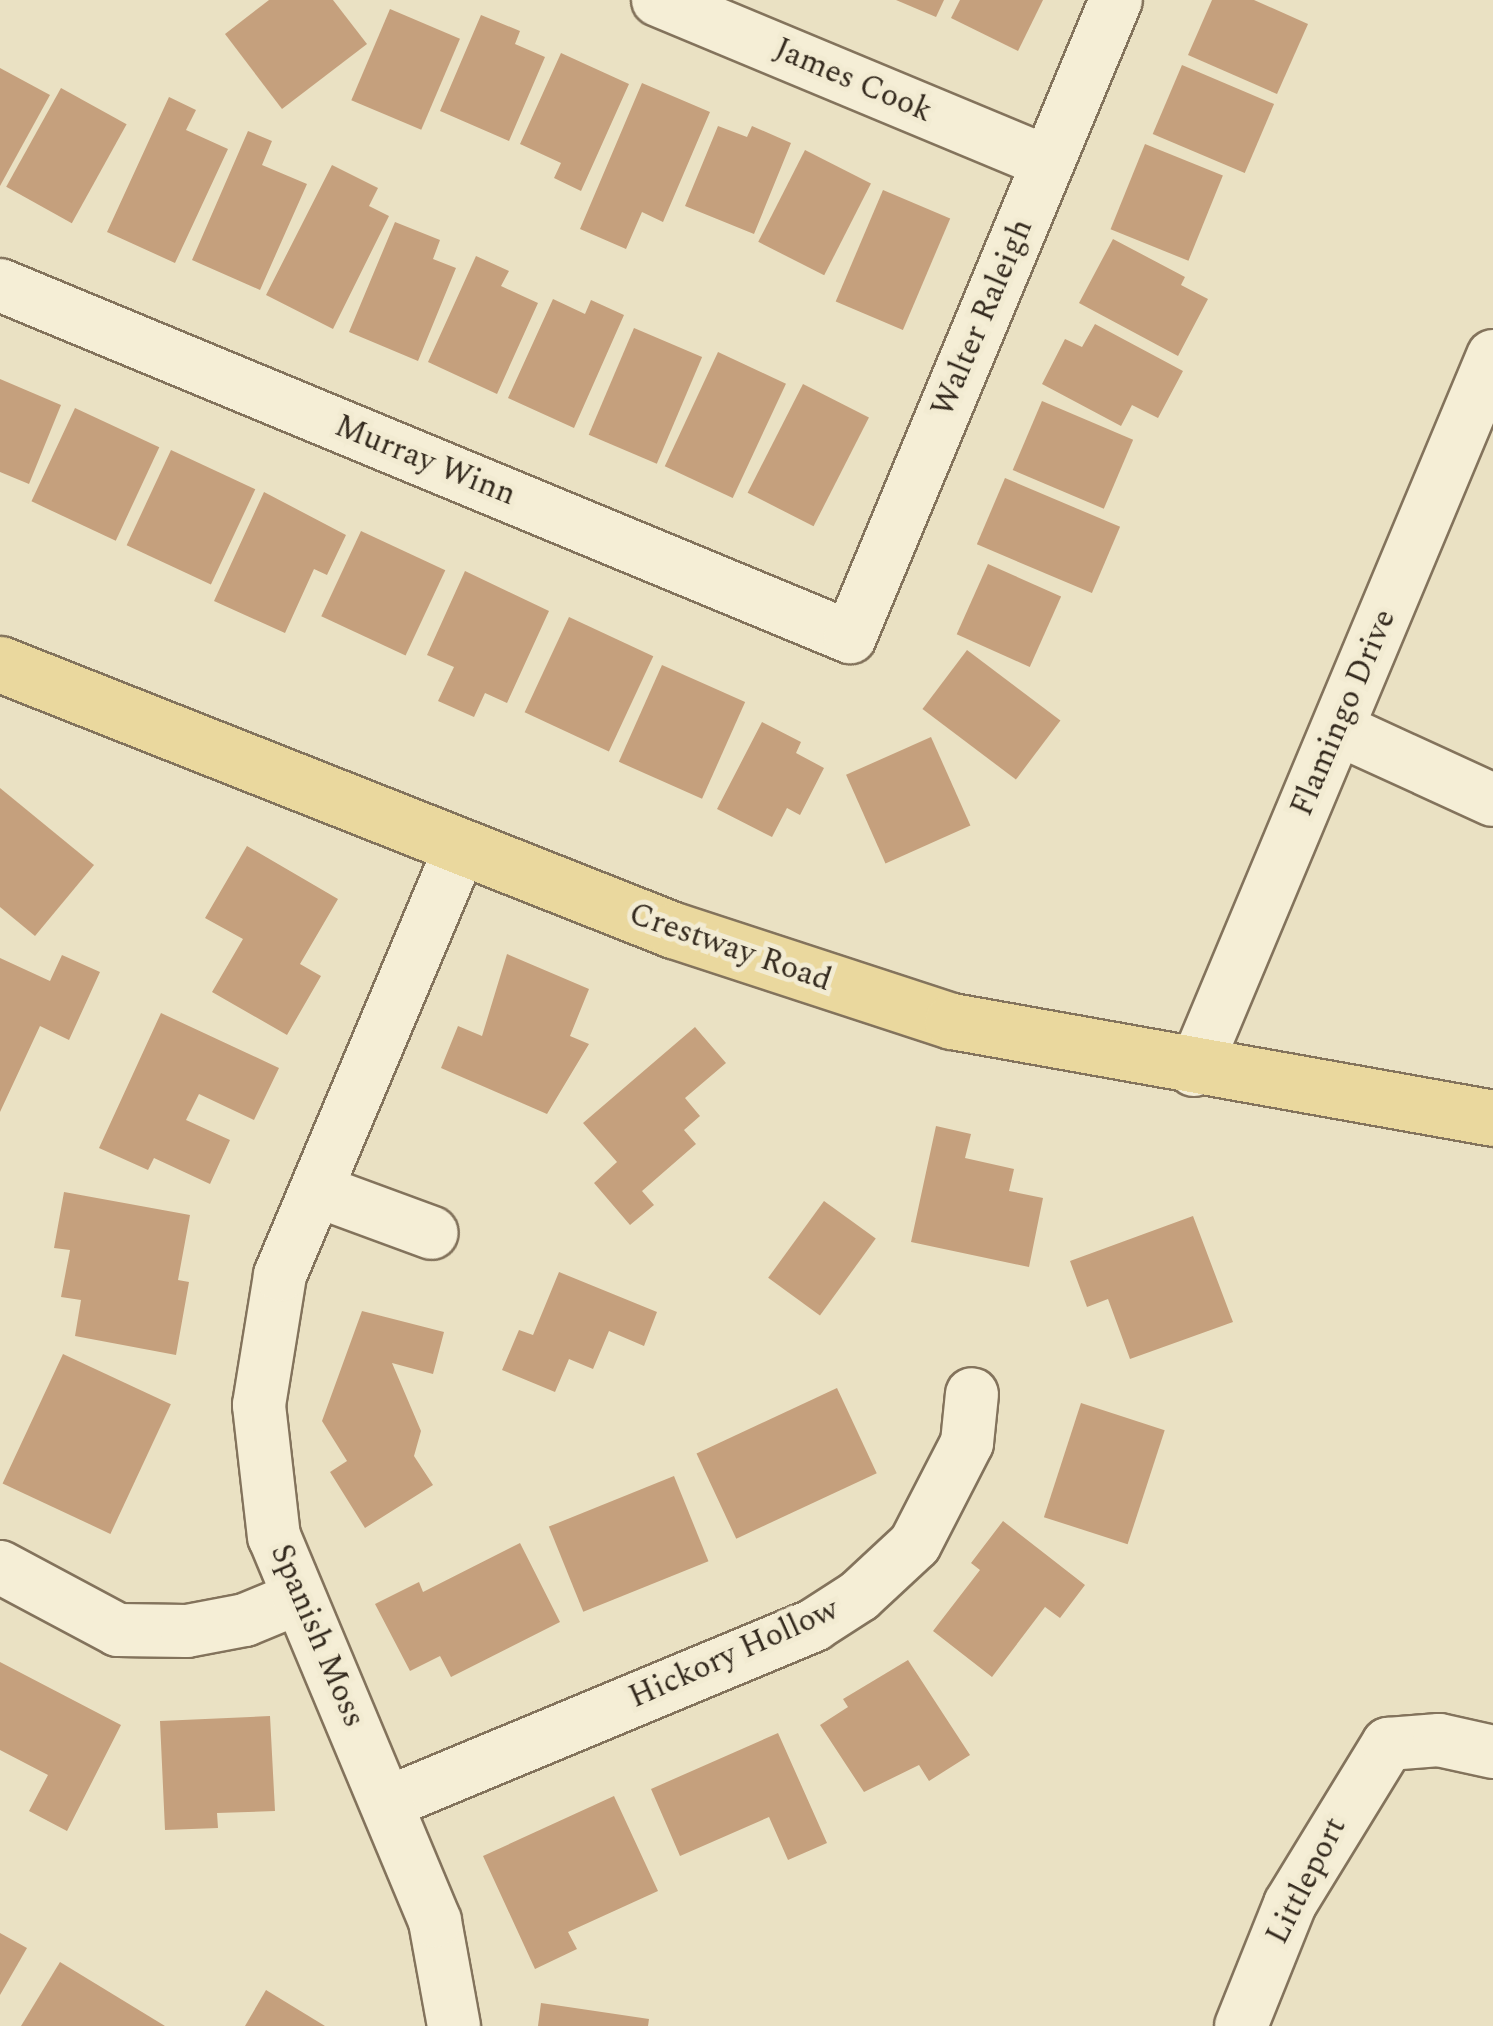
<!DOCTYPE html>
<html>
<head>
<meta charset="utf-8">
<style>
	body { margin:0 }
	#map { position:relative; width:1493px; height:2026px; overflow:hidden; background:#eae1c3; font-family:Spectral,serif }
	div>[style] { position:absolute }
	.building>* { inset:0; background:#c5a07d; transform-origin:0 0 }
	.roads { filter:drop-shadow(2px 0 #83735c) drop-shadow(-2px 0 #83735c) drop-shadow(0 2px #83735c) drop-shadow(0 -2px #83735c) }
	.minor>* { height:52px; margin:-26px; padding:0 26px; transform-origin:26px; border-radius:26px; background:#f5eed6 }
	.major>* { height:55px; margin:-27.5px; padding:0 27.5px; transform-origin:27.5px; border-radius:27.5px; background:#ead89e }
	span { translate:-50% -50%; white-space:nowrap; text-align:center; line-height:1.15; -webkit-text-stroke:10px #f2ebd2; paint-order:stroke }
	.street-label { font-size:32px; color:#342a1e }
</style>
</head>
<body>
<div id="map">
	<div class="building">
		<div style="clip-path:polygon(269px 0,333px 0,367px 44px,282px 109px,225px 34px)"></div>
		<div style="clip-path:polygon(896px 0,944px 0,936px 17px)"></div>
		<div style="clip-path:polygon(960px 0,1043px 0,1018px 51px,951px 18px)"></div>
		<div style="clip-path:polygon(1212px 0,1254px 0,1308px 24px,1277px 94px,1188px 55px)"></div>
		<div style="left:390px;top:9px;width:76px;height:99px;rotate:23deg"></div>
		<div style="clip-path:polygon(481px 15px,520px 31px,515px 44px,545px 57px,509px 141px,440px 111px)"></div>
		<div style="clip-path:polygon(561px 53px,629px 84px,581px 191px,554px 178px,561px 163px,520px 144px)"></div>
		<div style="left:1182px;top:65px;width:100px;height:75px;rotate:23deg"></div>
		<div style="clip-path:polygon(0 68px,50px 95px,0 186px)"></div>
		<div style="clip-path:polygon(642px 83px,710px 112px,663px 222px,642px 212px,626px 249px,580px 229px)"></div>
		<div style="left:61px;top:88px;width:75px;height:113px;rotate:29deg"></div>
		<div style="clip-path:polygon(169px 97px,196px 110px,186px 130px,228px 149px,175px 263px,107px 232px)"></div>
		<div style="clip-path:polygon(718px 126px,747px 137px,752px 126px,791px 143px,754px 234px,685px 206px)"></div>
		<div style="clip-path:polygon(248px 131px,272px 141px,262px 165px,307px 184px,260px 290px,192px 260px)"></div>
		<div style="left:1145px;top:144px;width:84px;height:92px;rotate:22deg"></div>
		<div style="left:805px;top:150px;width:74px;height:103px;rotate:27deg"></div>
		<div style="clip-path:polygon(332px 165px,378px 188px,369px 206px,389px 216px,333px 329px,266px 295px)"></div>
		<div style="left:883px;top:190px;width:73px;height:121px;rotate:23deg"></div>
		<div style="clip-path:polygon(395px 222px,440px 240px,433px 259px,456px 268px,418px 361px,349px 332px)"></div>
		<div style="clip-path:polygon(1113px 239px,1185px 277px,1181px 285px,1208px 299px,1178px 356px,1079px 303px)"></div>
		<div style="clip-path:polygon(476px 256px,509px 271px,501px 286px,538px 303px,497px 394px,428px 362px)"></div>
		<div style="clip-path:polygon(553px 299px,585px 314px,591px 300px,624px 315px,574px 428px,508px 398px)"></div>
		<div style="clip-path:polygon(1095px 324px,1183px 371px,1158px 418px,1132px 405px,1121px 426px,1042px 384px,1065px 339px,1082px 347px)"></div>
		<div style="left:634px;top:328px;width:74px;height:116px;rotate:23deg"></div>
		<div style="left:718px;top:352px;width:75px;height:126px;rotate:25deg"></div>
		<div style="clip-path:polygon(0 379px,61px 405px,29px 484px,0 472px)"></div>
		<div style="left:803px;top:384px;width:74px;height:122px;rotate:27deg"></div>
		<div style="left:1042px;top:401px;width:99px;height:75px;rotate:23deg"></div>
		<div style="left:75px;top:408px;width:93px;height:103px;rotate:25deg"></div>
		<div style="left:171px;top:450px;width:93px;height:105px;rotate:25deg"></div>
		<div style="left:1005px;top:478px;width:125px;height:72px;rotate:23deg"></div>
		<div style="clip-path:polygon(264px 492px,346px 535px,327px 575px,314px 569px,285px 633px,214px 601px)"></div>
		<div style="left:361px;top:531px;width:93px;height:94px;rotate:25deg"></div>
		<div style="left:988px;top:564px;width:80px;height:77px;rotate:24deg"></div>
		<div style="clip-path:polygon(465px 571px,549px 611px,507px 703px,485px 693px,474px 717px,438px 701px,454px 667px,427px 655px)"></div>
		<div style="left:569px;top:617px;width:93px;height:105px;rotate:25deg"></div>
		<div style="left:967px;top:650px;width:117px;height:74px;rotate:37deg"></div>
		<div style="left:662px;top:665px;width:91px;height:106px;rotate:24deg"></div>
		<div style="clip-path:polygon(762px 722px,801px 742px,796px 753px,824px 768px,800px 815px,787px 808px,772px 837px,717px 809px)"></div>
		<div style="left:931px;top:737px;width:97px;height:93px;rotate:66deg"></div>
		<div style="clip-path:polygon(0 788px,94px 865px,35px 936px,0 907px)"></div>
		<div style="clip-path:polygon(247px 846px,338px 899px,300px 964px,321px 976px,287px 1035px,212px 992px,243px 939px,205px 918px)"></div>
		<div style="clip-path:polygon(507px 954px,589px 989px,570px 1036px,589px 1044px,547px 1114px,441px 1068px,458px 1026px,482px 1036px)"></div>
		<div style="clip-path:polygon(62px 955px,100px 972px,69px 1040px,40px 1026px,0 1112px,0 958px,50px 981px)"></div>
		<div style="clip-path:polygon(161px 1013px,279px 1068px,254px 1120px,199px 1094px,186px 1120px,230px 1140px,210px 1184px,154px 1158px,148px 1170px,99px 1148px)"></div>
		<div style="clip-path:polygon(695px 1027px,726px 1063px,685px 1098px,700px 1116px,684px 1130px,696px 1144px,642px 1191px,654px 1205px,630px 1225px,594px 1183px,617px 1162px,583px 1123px)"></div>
		<div style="clip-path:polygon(936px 1126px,971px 1134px,965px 1158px,1014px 1169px,1009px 1191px,1043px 1198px,1029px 1267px,911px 1242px)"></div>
		<div style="clip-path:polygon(64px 1192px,190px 1215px,178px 1280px,189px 1282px,176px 1355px,75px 1336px,81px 1300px,61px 1297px,70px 1250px,54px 1248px)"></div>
		<div style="left:824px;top:1201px;width:64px;height:95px;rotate:36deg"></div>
		<div style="clip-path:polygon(1193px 1216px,1233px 1322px,1130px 1359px,1108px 1299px,1087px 1307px,1070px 1261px)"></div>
		<div style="clip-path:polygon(559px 1272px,657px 1312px,644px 1346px,609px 1331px,593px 1369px,569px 1359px,555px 1392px,502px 1370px,519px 1330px,533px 1335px)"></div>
		<div style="clip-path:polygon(362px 1311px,444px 1332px,433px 1374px,392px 1363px,421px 1431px,414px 1456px,433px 1485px,365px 1528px,330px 1472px,347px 1461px,322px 1421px)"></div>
		<div style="left:63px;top:1354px;width:119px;height:143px;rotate:25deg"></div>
		<div style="left:837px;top:1388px;width:94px;height:155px;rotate:65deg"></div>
		<div style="left:1081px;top:1403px;width:88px;height:120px;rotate:18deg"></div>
		<div style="left:674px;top:1476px;width:92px;height:135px;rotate:68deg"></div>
		<div style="clip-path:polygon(1003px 1521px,1085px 1585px,1060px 1618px,1045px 1607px,992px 1677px,933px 1631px,980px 1570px,971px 1563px)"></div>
		<div style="clip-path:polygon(520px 1543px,560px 1622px,451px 1677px,440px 1656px,410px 1671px,375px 1604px,419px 1582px,423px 1592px)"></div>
		<div style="clip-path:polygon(908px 1660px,970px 1755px,929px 1781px,919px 1765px,864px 1792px,820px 1725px,848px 1707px,843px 1699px)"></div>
		<div style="clip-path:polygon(0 1662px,121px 1725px,67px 1831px,29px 1811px,48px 1775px,0 1750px)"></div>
		<div style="clip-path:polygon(270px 1716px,275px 1811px,217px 1813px,218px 1828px,165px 1830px,160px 1721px)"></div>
		<div style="clip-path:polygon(778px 1733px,827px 1843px,788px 1860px,769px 1817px,680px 1856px,651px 1789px)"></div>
		<div style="clip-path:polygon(614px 1796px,658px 1891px,568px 1932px,577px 1949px,535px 1969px,483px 1856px)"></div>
		<div style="clip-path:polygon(0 1933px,27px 1948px,0 1995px)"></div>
		<div style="clip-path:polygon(60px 1962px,165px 2026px,21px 2026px)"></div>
		<div style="clip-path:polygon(266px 1990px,325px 2026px,245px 2026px)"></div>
		<div style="clip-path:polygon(541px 2003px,649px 2019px,648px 2026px,538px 2026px)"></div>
	</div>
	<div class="roads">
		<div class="minor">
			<div style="left:658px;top:0;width:422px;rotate:22.6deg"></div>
			<div style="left:0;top:285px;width:920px;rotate:22.5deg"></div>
			<div style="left:850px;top:637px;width:690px;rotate:-67.34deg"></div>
			<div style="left:1338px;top:729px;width:170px;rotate:24.6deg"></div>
			<div style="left:1194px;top:1070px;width:774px;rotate:-67.28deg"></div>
			<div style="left:318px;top:1191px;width:121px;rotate:20.2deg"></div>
			<div style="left:0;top:1567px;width:134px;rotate:28.1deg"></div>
			<div style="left:118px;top:1630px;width:69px;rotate:0.8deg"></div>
			<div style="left:187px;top:1631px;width:59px;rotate:-10.7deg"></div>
			<div style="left:245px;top:1620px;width:57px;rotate:-22.5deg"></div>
			<div style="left:387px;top:1803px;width:463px;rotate:-22.6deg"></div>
			<div style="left:814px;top:1625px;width:54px;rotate:-32.8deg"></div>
			<div style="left:859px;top:1596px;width:76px;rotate:-42.9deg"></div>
			<div style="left:915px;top:1544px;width:114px;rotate:-62.8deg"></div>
			<div style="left:967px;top:1443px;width:49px;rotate:-84.2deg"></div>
			<div style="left:454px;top:2026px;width:107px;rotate:-100.3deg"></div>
			<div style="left:435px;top:1921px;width:416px;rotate:-112.7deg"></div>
			<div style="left:274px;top:1537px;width:133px;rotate:-96.5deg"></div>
			<div style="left:259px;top:1405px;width:132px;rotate:-80.8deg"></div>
			<div style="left:280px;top:1275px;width:462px;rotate:-67.1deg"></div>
			<div style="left:1241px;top:2026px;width:131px;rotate:-68.1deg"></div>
			<div style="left:1290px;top:1904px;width:188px;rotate:-58.5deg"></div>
			<div style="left:1388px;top:1744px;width:51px;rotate:-4.5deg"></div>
			<div style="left:1439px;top:1740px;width:55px;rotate:12.5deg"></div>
		</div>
		<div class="major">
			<div style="left:0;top:664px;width:724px;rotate:21.57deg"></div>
			<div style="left:673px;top:930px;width:293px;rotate:18.1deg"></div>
			<div style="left:952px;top:1021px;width:550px;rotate:10.16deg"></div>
		</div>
	</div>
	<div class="street-label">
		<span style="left:853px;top:81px;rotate:23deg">James Cook</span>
		<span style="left:983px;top:318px;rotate:-67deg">Walter Raleigh</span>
		<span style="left:425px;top:461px;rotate:22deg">Murray Winn</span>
		<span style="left:1344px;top:713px;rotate:-67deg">Flamingo Drive</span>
		<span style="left:730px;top:948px;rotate:19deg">Crestway Road</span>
		<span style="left:317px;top:1636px;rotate:67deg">Spanish Moss</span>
		<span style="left:734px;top:1654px;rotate:-24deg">Hickory Hollow</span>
		<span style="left:1307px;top:1881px;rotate:-63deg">Littleport</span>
	</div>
</div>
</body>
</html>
